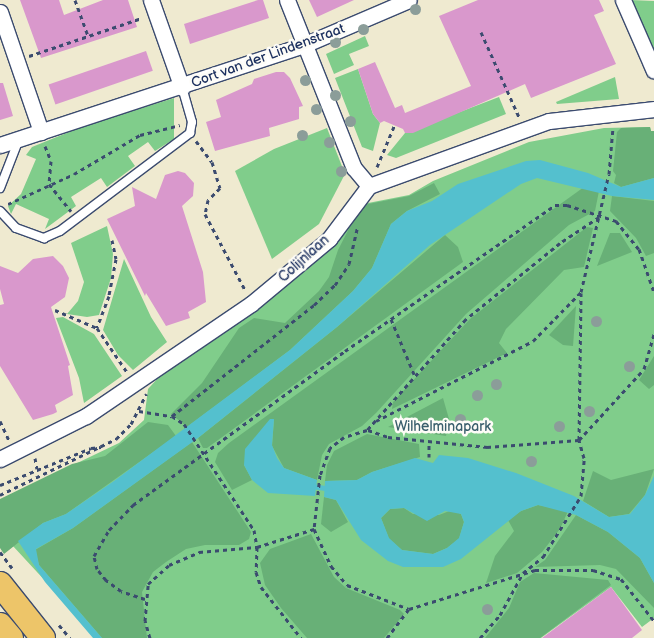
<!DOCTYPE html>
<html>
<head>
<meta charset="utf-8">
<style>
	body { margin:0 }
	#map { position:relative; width:654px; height:638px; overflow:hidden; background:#efead0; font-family:"Balsamiq Sans",sans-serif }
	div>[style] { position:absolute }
	.green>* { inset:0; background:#80cd8b }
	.forest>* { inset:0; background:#68b077 }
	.water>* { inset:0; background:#54c0ce }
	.stream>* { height:5px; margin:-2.5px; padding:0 2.5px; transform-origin:2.5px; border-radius:2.5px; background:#54c0ce }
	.building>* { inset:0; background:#d998cc; transform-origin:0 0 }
	.path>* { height:3px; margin-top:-1.5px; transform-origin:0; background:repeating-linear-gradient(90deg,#3b4b6f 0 4px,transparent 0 8px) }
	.roads { filter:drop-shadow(1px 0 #3b4b6f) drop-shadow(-1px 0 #3b4b6f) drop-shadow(0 1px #3b4b6f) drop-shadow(0 -1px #3b4b6f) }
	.service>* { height:8px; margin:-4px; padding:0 4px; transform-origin:4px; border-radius:4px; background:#fff }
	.minor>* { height:15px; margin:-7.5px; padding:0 7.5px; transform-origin:7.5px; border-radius:7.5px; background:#fff }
	.primary>* { height:24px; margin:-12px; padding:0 12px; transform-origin:12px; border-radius:12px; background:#edc569 }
	.trees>* { width:11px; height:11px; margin:-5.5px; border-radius:50%; background:#8b9d99 }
	span { translate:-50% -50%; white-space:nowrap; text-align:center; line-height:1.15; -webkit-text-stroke:5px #fdfcf7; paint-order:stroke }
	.street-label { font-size:14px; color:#1b2f5e }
	.park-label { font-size:14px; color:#395e6c }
</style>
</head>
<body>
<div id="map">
	<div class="green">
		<div style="clip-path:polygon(630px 0,654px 1px,654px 53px)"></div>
		<div style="clip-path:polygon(365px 36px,369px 46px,349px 54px,354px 65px,334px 74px,326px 54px)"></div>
		<div style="clip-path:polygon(358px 69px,373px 114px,380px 123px,373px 151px,362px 147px,335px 78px)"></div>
		<div style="clip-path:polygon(615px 77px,619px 99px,557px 104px,556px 102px)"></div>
		<div style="clip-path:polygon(499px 97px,506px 114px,396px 158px,387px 155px,405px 133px)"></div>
		<div style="clip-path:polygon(174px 98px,174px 139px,155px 151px,148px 142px,128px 156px,135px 166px,107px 187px,101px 178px,71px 197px,76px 206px,45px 229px,49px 219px,16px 204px,11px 214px,8px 206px,21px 194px,36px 159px,26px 155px,32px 147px,84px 126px)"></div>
		<div style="clip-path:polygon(650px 127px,651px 131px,654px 131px,654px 618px,642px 627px,611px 587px,541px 638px,98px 638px,0 532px,0 500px,119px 443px,144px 420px,148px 389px,159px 377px,358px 209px,368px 203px,409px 195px,433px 181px,529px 142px,604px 128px)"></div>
		<div style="clip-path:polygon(327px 128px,345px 174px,319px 224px,272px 259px,235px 171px,274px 149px)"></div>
		<div style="clip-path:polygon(107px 226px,113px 254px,111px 278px,99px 315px,87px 317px,67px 314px,78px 301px,84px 282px,71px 243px)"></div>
		<div style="clip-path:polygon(124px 259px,151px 317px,167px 342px,133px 370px,118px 355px,103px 330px)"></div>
		<div style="clip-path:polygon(63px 317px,94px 334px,122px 376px,84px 403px,79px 378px,56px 318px)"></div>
	</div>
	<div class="forest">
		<div style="clip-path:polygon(650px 127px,651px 131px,654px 131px,654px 178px,621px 187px,614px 183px,616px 175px,613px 171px,617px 132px,621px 128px)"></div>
		<div style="clip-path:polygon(434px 183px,440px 194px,407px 211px,391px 224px,372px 268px,353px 291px,290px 350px,187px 427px,171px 414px,202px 383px,239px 328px,254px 318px,285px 323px,319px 291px,329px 277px,338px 250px,359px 209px,368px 204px,409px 196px)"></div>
		<div style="clip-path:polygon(584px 187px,599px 191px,595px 211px,569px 225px,466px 314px,376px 413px,362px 426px,329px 444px,322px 455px,317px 480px,284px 468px,272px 446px,274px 419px,244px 465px,252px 480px,232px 490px,215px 462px,218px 453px,229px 443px)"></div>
		<div style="clip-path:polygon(612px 196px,654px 201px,654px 253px,646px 256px,636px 238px,610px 211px)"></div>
		<div style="clip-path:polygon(587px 227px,593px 228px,584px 267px,564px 270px,506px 329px,499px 343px,507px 353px,392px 409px,393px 402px,470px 319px)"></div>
		<div style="clip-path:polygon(610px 233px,620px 233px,632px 252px,597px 266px)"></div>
		<div style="clip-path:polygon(445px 235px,458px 247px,463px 262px,207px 448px,203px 448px,198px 438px,337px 327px)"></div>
		<div style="clip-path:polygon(576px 306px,573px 346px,563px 345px,549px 335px)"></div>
		<div style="clip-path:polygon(654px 356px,654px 385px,649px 389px,639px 380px)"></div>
		<div style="clip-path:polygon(443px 398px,449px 419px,446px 436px,388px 427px)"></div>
		<div style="clip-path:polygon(148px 422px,168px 425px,176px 436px,66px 514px,43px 523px,4px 554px,0 548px,0 499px,72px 464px,105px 456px)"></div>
		<div style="clip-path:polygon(367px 434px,419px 444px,420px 457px,372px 472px,357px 480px,325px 481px,327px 465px,334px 451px)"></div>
		<div style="clip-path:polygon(192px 442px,251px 532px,249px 539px,239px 545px,205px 545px,186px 549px,166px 562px,153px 572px,142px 592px,147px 638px,102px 638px,39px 565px,35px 550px,73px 528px)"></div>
		<div style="clip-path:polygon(654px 469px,645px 495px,629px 514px,609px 517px,583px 501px,593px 471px,611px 480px)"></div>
		<div style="clip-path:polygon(324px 497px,336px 500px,348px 522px,331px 532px,321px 524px)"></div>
		<div style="clip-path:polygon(538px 505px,568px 511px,560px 529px,542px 552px,517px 573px,486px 583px,495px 556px,514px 531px,508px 520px,521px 511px)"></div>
		<div style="clip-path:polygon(404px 508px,413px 514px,439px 515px,452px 510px,461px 514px,464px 522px,459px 539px,447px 548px,433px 554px,402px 550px,389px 539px,381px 518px,390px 509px)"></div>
		<div style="clip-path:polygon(576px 515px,608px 532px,640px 558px,654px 583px,654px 608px,616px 569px,600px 565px,535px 567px,545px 560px)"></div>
		<div style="clip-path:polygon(311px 534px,334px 577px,346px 588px,400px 610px,404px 614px,384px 638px,307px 638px,281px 608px,265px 585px,260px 563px,270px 549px)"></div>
		<div style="clip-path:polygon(534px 573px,608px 580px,611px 585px,540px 638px,485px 638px,509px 608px,520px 582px)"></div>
	</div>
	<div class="water">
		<div style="clip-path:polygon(540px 160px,588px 173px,621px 187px,654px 178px,654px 200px,612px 196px,537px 178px,521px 184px,430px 245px,337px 327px,198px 438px,73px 528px,36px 549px,39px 565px,102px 638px,93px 638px,45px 582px,18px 541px,43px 523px,66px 514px,114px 481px,290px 350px,353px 291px,372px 268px,391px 224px,407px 211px,432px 201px,458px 184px,526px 161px)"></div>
		<div style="clip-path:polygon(270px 419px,274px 419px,272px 445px,277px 458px,284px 468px,317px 480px,315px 496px,268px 493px,252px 480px,244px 465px,245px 449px)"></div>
		<div style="clip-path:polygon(evenodd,439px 455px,468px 458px,516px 473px,574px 496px,609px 517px,630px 514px,645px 495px,654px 476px,654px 583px,640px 558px,608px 532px,576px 515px,538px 505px,521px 511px,461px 559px,443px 567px,403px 567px,388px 561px,361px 540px,336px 500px,324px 497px,325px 481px,357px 480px,372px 472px,415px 458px,433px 463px,439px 455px,404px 508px,427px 521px,445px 511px,461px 514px,464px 522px,459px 538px,447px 548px,433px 554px,402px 550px,389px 538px,381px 518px,390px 509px,404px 508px)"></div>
	</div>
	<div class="stream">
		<div style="left:312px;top:486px;width:18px;rotate:9deg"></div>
	</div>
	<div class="building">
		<div style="clip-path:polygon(20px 0,59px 0,64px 15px,103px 0,128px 0,137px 27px,41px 58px)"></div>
		<div style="clip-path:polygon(258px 0,263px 0,269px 18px,190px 44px,184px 24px)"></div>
		<div style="clip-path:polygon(309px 0,354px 0,317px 17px)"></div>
		<div style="clip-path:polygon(478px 0,599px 0,604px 11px,594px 15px,616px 64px,531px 98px,525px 84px,413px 133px,405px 133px,403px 129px,384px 121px,380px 123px,373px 114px,358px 69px,375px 62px,395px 108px,402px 105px,405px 113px,471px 86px,439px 16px)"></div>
		<div style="left:146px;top:51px;width:21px;height:103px;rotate:71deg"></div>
		<div style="clip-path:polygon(276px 72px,284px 72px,290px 78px,303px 106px,299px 107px,299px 119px,269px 128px,270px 136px,215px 151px,206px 122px,221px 117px,216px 100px,252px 84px,254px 79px)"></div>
		<div style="clip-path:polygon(0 83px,3px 83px,13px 116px,0 120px)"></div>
		<div style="clip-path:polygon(178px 171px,185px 173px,194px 183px,193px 196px,182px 206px,203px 272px,206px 302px,188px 312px,190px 318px,166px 326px,146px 293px,145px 296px,107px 219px,135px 206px,132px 187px,156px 199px,165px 175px)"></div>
		<div style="clip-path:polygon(53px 256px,63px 266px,69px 278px,65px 297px,51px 307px,70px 365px,68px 366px,73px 395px,55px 405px,57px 412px,53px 414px,33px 420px,0 366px,0 305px,4px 304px,0 289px,0 266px,18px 273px,33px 259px)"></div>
		<div style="clip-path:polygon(611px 587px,642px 630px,632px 638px,542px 638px)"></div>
	</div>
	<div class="path">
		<div style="left:75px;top:0;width:38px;rotate:70deg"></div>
		<div style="left:481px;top:32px;width:93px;rotate:65.9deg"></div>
		<div style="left:29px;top:56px;width:119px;rotate:-18.6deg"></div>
		<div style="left:196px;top:141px;width:26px;rotate:53deg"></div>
		<div style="left:212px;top:162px;width:27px;rotate:73deg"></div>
		<div style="left:220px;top:188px;width:17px;rotate:135deg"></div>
		<div style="left:208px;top:200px;width:14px;rotate:102deg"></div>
		<div style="left:205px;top:214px;width:86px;rotate:62.2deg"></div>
		<div style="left:45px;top:146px;width:16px;rotate:68deg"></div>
		<div style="left:51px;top:161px;width:23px;rotate:95deg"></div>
		<div style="left:49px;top:184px;width:35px;rotate:51deg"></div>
		<div style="left:377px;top:167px;width:47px;rotate:-67.3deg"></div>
		<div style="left:8px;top:204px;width:72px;rotate:-24.4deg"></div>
		<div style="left:74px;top:174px;width:77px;rotate:-30.6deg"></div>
		<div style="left:140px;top:135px;width:41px;rotate:-14deg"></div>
		<div style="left:599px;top:217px;width:47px;rotate:146.3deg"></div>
		<div style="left:560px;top:243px;width:121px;rotate:141deg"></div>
		<div style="left:466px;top:319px;width:149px;rotate:131.7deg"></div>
		<div style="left:367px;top:430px;width:24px;rotate:163deg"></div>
		<div style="left:344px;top:437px;width:18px;rotate:142deg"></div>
		<div style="left:330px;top:448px;width:29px;rotate:110deg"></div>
		<div style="left:320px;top:475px;width:54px;rotate:96.3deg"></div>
		<div style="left:314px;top:529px;width:41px;rotate:65.3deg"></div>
		<div style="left:331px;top:566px;width:25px;rotate:50deg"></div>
		<div style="left:347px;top:585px;width:66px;rotate:21.2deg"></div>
		<div style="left:409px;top:609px;width:132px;rotate:-17.2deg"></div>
		<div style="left:535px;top:570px;width:58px"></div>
		<div style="left:593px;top:570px;width:29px;rotate:18deg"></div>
		<div style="left:621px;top:579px;width:53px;rotate:51.8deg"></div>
		<div style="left:112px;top:240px;width:19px;rotate:78deg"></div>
		<div style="left:116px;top:259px;width:38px;rotate:101deg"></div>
		<div style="left:109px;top:296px;width:34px;rotate:111deg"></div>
		<div style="left:97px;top:328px;width:53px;rotate:55.7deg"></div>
		<div style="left:55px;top:310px;width:46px;rotate:23.2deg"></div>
		<div style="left:391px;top:319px;width:60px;rotate:67.3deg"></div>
		<div style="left:139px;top:411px;width:33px;rotate:9deg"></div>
		<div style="left:172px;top:416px;width:14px;rotate:34deg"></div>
		<div style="left:184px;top:424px;width:127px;rotate:56.6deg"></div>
		<div style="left:254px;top:530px;width:17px;rotate:80deg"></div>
		<div style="left:257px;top:547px;width:25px;rotate:92deg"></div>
		<div style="left:256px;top:572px;width:16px;rotate:72deg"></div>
		<div style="left:261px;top:587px;width:65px;rotate:51.9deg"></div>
		<div style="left:172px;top:416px;width:180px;rotate:-38deg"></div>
		<div style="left:314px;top:305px;width:29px;rotate:-44deg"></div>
		<div style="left:335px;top:285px;width:25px;rotate:-56deg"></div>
		<div style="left:349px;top:264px;width:37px;rotate:-77deg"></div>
		<div style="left:0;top:421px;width:21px;rotate:65deg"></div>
		<div style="left:376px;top:421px;width:176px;rotate:-27deg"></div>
		<div style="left:533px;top:341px;width:69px;rotate:-45.6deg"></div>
		<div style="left:581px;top:292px;width:121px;rotate:-76.7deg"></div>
		<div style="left:609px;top:174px;width:47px;rotate:-85.1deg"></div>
		<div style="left:368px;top:430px;width:21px;rotate:19deg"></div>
		<div style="left:388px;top:437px;width:100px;rotate:5.8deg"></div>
		<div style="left:487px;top:447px;width:92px;rotate:-4.4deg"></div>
		<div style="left:579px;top:440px;width:96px;rotate:-47.5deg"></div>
		<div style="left:644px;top:369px;width:37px;rotate:-74deg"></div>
		<div style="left:429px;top:457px;width:15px;rotate:-90deg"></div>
		<div style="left:35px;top:458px;width:11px;rotate:80deg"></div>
		<div style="left:0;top:485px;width:98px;rotate:-22.1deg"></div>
		<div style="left:91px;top:448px;width:10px;rotate:-6deg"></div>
		<div style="left:0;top:495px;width:129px;rotate:-25.8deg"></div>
		<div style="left:116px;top:439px;width:21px;rotate:-45deg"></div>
		<div style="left:131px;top:424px;width:34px;rotate:-63deg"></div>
		<div style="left:0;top:552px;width:20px;rotate:53deg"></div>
		<div style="left:145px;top:599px;width:25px;rotate:-162deg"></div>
		<div style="left:121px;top:591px;width:19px;rotate:-144deg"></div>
		<div style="left:106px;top:580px;width:14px;rotate:-129deg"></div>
		<div style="left:97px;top:569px;width:13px;rotate:-103deg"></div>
		<div style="left:94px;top:556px;width:30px;rotate:-60deg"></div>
		<div style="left:109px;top:530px;width:35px;rotate:-46deg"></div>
		<div style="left:133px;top:505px;width:262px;rotate:-36deg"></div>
		<div style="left:345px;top:351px;width:256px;rotate:-34.8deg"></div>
		<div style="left:555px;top:205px;width:12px"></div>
		<div style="left:567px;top:205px;width:52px;rotate:18.1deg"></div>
		<div style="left:616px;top:221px;width:36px;rotate:51deg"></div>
		<div style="left:639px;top:249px;width:46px;rotate:70.8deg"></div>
		<div style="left:59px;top:625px;width:17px;rotate:50deg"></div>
		<div style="left:150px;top:638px;width:18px;rotate:-106deg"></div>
		<div style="left:145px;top:621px;width:37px;rotate:-85deg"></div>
		<div style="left:148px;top:584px;width:28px;rotate:-42deg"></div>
		<div style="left:169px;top:565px;width:33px;rotate:-23deg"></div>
		<div style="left:199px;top:552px;width:58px;rotate:-4.9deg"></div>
		<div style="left:257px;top:547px;width:60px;rotate:-17.5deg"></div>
		<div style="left:387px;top:638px;width:36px;rotate:-53deg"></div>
		<div style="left:480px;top:638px;width:30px;rotate:-49deg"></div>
		<div style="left:500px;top:615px;width:48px;rotate:-61.3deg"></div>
		<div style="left:523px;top:573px;width:26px;rotate:-39deg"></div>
		<div style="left:543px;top:557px;width:72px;rotate:-58.1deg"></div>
		<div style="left:581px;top:496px;width:38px;rotate:-85deg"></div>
		<div style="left:584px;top:458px;width:19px;rotate:-106deg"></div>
		<div style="left:579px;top:440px;width:147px;rotate:-89.2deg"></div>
	</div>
	<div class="roads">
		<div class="service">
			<div style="left:0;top:188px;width:53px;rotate:-68.8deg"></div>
			<div style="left:0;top:211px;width:23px;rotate:47deg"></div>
			<div style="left:16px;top:228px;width:30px;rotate:20deg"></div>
			<div style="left:44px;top:238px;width:17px;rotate:-24deg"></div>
			<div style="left:60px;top:231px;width:163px;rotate:-37deg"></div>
			<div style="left:190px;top:133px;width:11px;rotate:-80deg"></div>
			<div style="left:192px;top:122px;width:35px;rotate:-106deg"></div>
		</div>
		<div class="minor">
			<div style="left:151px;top:0;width:93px;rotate:70.6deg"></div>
			<div style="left:287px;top:0;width:181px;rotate:68.3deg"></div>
			<div style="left:354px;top:168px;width:23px;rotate:50deg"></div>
			<div style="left:623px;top:0;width:77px;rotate:66.4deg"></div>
			<div style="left:0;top:12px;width:127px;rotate:71.1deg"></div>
			<div style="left:0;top:145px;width:320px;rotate:-18.2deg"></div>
			<div style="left:304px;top:45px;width:114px;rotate:-23.2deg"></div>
			<div style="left:0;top:459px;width:96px;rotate:-26.6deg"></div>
			<div style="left:86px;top:416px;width:199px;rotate:-34.2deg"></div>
			<div style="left:251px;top:304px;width:102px;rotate:-39.8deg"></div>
			<div style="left:329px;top:239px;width:66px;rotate:-53deg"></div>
			<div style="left:369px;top:186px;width:191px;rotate:-19.9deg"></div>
			<div style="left:549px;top:121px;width:106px;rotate:-6.5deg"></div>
		</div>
		<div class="primary">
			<div style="left:0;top:584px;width:69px;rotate:51.5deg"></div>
			<div style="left:0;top:625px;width:17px;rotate:50deg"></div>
		</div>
	</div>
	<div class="trees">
		<div style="left:415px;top:9px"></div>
		<div style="left:363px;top:29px"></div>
		<div style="left:335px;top:42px"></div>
		<div style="left:305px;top:80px"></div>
		<div style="left:335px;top:95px"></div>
		<div style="left:316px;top:109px"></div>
		<div style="left:350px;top:121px"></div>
		<div style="left:302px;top:135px"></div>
		<div style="left:329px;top:142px"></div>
		<div style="left:341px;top:171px"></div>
		<div style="left:596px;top:321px"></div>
		<div style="left:629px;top:366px"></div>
		<div style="left:496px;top:384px"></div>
		<div style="left:477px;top:395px"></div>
		<div style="left:589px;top:411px"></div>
		<div style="left:460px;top:419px"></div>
		<div style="left:559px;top:426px"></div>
		<div style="left:531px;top:461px"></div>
		<div style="left:487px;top:609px"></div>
	</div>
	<div class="street-label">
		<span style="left:268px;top:56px;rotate:-20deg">Cort van der Lindenstraat</span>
		<span style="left:304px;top:259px;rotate:-42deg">Colijnlaan</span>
	</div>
	<div class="park-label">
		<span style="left:443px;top:427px">Wilhelminapark</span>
	</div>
</div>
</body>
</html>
